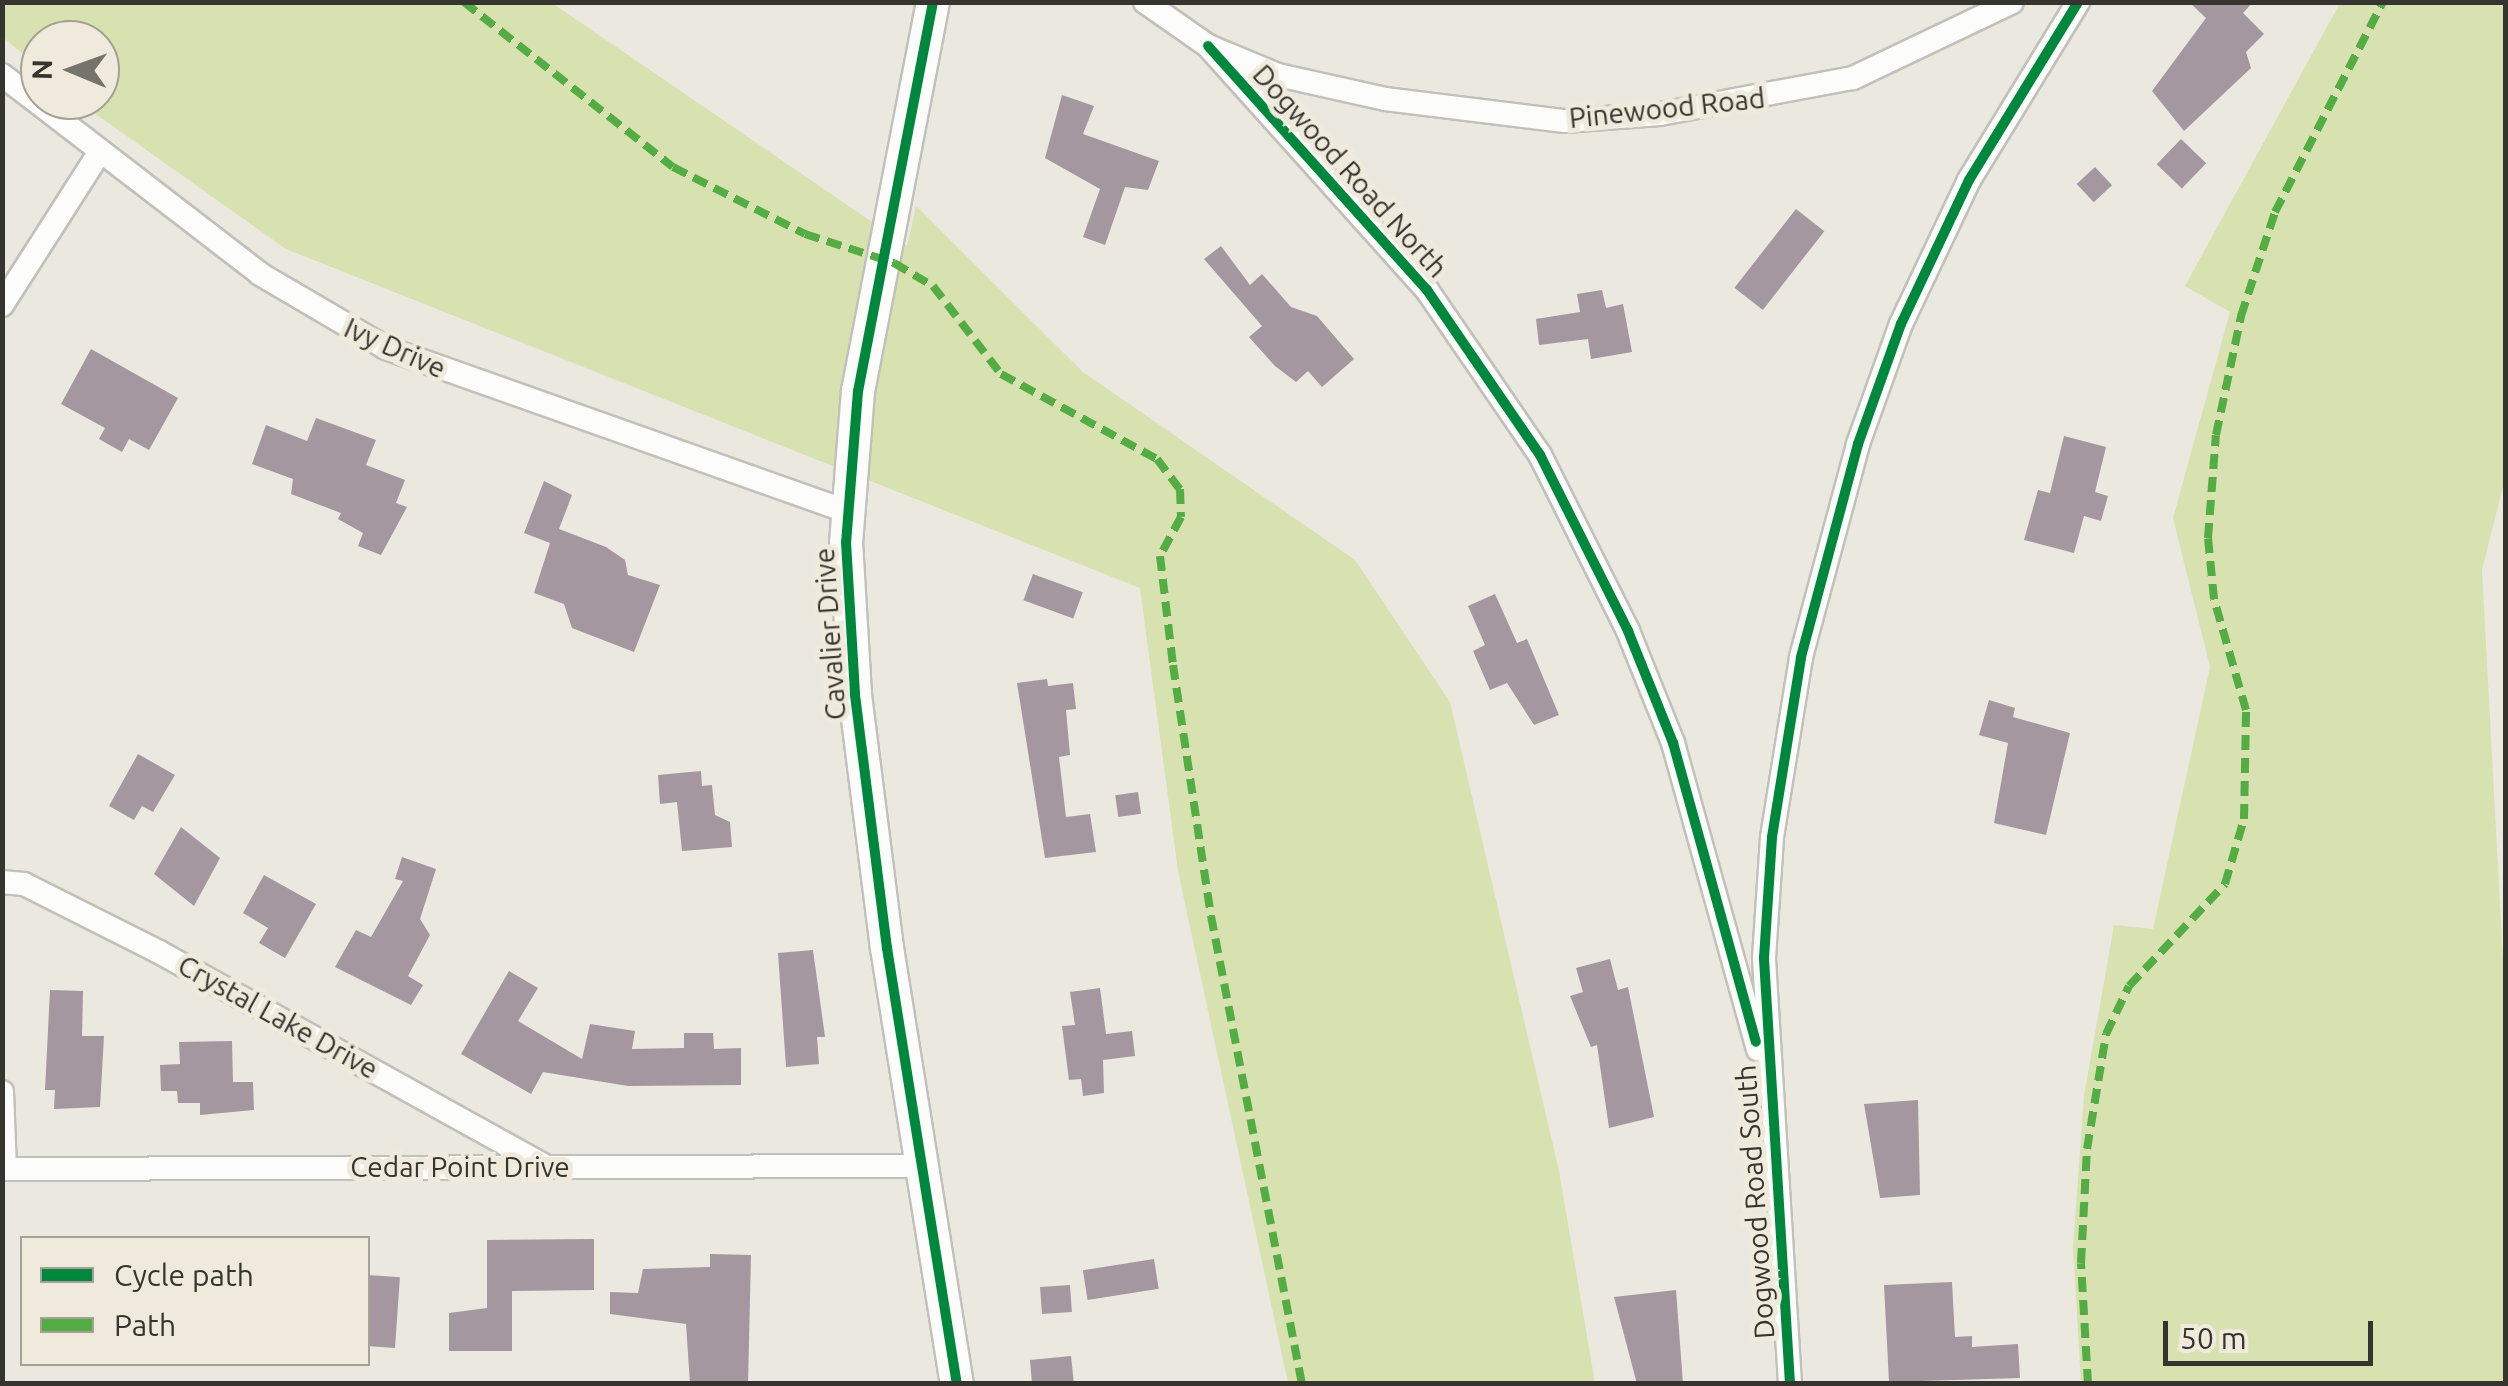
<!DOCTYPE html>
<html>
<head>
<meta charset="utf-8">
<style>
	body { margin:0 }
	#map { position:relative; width:2508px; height:1386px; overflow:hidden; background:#ebe8e0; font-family:Ubuntu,sans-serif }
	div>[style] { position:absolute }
	.green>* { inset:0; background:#d8e1b0 }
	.building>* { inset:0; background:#a4979f; transform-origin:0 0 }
	.roads { filter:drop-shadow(2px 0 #c2c0ba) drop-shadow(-2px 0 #c2c0ba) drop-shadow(0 2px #c2c0ba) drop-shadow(0 -2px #c2c0ba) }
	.street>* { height:22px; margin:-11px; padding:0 11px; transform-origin:11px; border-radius:11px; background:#fcfcfa }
	.secondary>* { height:32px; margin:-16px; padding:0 16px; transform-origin:16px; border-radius:16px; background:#fcfcfa }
	.quiet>* { height:8px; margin-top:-4px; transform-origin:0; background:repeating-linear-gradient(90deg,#54ac44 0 15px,transparent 0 23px) }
	.cycleway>* { height:10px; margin:-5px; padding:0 5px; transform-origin:5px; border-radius:5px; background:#00873e }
	span { translate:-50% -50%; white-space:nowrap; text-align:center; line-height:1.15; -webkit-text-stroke:10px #efeadc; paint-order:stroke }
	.street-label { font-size:28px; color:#35342e }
	.frame { position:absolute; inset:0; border:5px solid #35342e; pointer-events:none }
	.legend { position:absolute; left:20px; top:1236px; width:350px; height:130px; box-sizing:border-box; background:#efeadc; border:2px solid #a5a196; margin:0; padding:12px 18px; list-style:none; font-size:30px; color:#35342e }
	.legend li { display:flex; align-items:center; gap:20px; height:50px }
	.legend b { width:50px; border:2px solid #a5a196 }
	.north { position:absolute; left:20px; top:20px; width:100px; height:100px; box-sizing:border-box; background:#efeadc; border:2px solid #a5a196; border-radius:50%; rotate:271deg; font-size:28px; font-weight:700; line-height:40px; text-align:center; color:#35342e }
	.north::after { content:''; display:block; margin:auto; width:35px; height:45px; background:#75736c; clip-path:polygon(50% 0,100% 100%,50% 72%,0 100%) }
	.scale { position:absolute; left:2163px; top:1321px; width:210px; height:45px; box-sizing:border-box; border:5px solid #35342e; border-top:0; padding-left:12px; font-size:30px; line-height:35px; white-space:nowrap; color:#35342e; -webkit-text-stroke:8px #efeadc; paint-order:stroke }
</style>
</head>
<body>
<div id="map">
	<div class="green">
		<div style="clip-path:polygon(3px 3px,552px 3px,907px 246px,916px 206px,1083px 372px,1355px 560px,1450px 702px,1559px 1171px,1595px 1383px,1288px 1383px,1178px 871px,1140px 588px,286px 249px,76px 100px,100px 100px,100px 40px,40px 40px,40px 69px,3px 37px)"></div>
		<div style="clip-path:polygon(2340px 3px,2505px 3px,2506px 474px,2482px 570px,2505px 998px,2505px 1383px,2081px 1383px,2073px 1248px,2084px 1096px,2114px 925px,2153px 929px,2210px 667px,2173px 518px,2230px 312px,2185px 286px)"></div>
	</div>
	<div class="building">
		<div style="clip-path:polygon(2189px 2px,2253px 2px,2243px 13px,2264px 34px,2246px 52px,2251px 68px,2184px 131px,2152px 91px,2206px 18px)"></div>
		<div style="clip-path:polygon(1062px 95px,1094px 106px,1083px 134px,1159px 161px,1148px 190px,1125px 187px,1105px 245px,1083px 237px,1100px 189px,1045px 158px)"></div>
		<div style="left:2181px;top:139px;width:35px;height:35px;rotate:44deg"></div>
		<div style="left:2095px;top:167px;width:25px;height:25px;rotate:47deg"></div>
		<div style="left:1796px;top:209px;width:36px;height:100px;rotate:38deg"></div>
		<div style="clip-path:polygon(1221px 246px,1250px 285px,1262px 274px,1291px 307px,1317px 316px,1354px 359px,1322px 387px,1308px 371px,1296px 382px,1275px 366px,1249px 337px,1262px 326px,1204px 259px)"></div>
		<div style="clip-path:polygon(1602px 290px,1606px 308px,1623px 304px,1632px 352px,1591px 359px,1588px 339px,1539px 345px,1536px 319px,1580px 312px,1577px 294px)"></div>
		<div style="clip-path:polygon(91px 349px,178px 398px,149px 450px,129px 439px,122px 452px,99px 439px,105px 428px,61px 404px)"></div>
		<div style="clip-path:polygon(316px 418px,376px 440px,366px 465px,405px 480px,396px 503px,407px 507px,381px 555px,358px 546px,363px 533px,338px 519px,341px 513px,291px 494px,293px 479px,252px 464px,266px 425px,307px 441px)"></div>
		<div style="clip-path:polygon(2064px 436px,2106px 447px,2095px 492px,2108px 496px,2101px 521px,2084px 516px,2074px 553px,2024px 540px,2038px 490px,2050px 493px)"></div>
		<div style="clip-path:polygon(544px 481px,572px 495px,559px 529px,606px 547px,625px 560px,628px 575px,660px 585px,634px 652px,572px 628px,564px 604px,534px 593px,550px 543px,524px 533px)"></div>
		<div style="left:1033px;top:574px;width:53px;height:28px;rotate:20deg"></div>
		<div style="clip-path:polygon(1495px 594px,1517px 643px,1527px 639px,1559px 715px,1534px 725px,1507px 683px,1490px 690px,1473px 651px,1485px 645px,1468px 606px)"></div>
		<div style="clip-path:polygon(1047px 679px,1048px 686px,1073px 683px,1076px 709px,1066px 710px,1070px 755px,1059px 757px,1066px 817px,1090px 814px,1096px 852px,1045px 858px,1017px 683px)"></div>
		<div style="clip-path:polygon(1989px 700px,2015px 708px,2013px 717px,2070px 733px,2046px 835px,1994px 823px,2008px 743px,1979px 735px)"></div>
		<div style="clip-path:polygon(138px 754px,175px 775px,153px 812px,142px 806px,134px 820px,109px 806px)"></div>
		<div style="clip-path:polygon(701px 771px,702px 786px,712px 785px,715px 815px,730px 822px,732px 847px,682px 851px,677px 802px,660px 804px,658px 775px)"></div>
		<div style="left:1138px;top:792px;width:22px;height:23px;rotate:82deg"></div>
		<div style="clip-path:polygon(181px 827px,220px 858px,194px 906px,154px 874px)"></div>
		<div style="clip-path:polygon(402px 857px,436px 869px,420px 919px,430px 935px,408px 976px,423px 985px,411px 1005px,335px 967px,356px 930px,371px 937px,403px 881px,395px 879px)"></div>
		<div style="clip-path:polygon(264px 875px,316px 904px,285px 958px,259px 943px,268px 928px,243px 913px)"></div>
		<div style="clip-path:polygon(813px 950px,825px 1037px,817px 1037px,819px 1064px,786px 1067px,778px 953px)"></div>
		<div style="clip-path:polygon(1610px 959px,1618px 990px,1628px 987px,1654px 1117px,1609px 1128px,1597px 1045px,1591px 1047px,1570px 996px,1583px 992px,1576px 968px)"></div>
		<div style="clip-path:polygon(509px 971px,538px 988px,518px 1021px,582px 1059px,590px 1024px,635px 1031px,632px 1049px,684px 1048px,684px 1033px,713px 1033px,714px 1049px,741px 1048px,741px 1085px,628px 1086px,543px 1072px,531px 1094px,461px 1054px)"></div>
		<div style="clip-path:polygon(1100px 988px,1106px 1034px,1132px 1031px,1135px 1056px,1103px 1060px,1104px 1093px,1083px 1096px,1081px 1079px,1069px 1080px,1062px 1026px,1075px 1025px,1070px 992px)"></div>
		<div style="clip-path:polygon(50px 990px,83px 991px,82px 1036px,104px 1036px,100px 1107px,54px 1109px,55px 1090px,45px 1090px)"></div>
		<div style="clip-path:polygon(232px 1041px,233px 1082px,253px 1082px,254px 1110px,200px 1115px,200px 1103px,178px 1103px,177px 1091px,161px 1091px,160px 1065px,180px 1064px,179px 1042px)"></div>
		<div style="clip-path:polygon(1918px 1100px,1920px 1195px,1880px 1198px,1864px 1104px)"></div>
		<div style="clip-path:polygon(594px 1239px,594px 1290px,512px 1291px,512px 1351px,449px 1351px,449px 1313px,487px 1308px,487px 1240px)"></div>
		<div style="clip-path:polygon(710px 1254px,751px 1255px,748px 1384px,690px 1384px,686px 1324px,610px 1314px,610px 1292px,638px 1293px,643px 1269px,710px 1267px)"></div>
		<div style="left:1154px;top:1259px;width:30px;height:72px;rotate:81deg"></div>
		<div style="left:368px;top:1275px;width:32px;height:71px;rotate:4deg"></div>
		<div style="clip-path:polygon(1952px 1282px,1955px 1337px,1972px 1336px,1972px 1347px,2018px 1344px,2020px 1378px,1889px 1382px,1884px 1285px)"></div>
		<div style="left:1070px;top:1285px;width:27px;height:30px;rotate:86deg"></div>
		<div style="clip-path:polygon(1676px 1290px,1683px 1384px,1637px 1384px,1614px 1297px)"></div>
		<div style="clip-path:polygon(1071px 1356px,1074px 1384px,1032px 1384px,1030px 1360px)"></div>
	</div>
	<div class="roads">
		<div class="street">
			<div style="left:1145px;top:2px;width:77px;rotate:34.9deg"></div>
			<div style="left:1208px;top:46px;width:76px;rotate:22.5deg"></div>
			<div style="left:1278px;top:75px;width:110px;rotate:12.6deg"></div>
			<div style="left:1385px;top:99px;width:181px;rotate:7deg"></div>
			<div style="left:1565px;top:121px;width:95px;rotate:-4.2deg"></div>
			<div style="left:1660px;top:114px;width:196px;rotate:-10.6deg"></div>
			<div style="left:1853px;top:78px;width:176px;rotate:-25.5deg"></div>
			<div style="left:1208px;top:46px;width:328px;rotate:48.1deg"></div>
			<div style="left:1427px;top:290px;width:200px;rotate:55.6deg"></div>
			<div style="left:1540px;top:455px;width:197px;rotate:63.4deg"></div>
			<div style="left:1628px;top:631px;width:121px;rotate:68.1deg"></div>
			<div style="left:1673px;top:743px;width:318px;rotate:74.5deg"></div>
			<div style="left:2px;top:75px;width:326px;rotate:37.6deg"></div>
			<div style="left:260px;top:274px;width:146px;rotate:30.4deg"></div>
			<div style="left:386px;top:348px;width:488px;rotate:19.5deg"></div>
			<div style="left:2px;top:305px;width:178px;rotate:-57.4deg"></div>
			<div style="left:2px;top:882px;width:22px;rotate:5deg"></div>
			<div style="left:24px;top:884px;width:151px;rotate:26.7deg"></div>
			<div style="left:159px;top:952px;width:441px;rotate:29deg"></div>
			<div style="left:2px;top:1092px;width:77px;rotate:87.8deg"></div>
			<div style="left:2px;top:1169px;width:915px;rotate:-0.19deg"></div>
			<div style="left:1790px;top:1384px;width:427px;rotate:-93.5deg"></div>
			<div style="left:1764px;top:958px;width:121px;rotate:-86.2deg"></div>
			<div style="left:1772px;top:837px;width:182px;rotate:-80.8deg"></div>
			<div style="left:1801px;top:657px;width:220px;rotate:-75deg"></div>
			<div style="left:1858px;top:444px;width:127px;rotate:-70.3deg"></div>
			<div style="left:1901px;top:324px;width:159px;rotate:-64.7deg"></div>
			<div style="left:1969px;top:180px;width:209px;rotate:-58.5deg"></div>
		</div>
		<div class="secondary">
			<div style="left:933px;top:2px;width:396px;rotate:100.9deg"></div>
			<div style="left:858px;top:391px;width:151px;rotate:94.5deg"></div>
			<div style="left:846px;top:542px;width:153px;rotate:86.6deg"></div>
			<div style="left:855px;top:695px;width:255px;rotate:82.8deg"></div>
			<div style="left:887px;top:948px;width:442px;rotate:80.9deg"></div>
		</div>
	</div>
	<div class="quiet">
		<div style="left:464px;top:2px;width:266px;rotate:38.3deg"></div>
		<div style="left:673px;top:167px;width:148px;rotate:26.9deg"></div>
		<div style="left:805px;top:234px;width:94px;rotate:18deg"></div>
		<div style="left:894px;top:263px;width:45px;rotate:30.5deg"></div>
		<div style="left:933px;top:286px;width:111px;rotate:52.3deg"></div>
		<div style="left:1001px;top:374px;width:178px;rotate:28.6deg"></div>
		<div style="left:1157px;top:459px;width:38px;rotate:53deg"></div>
		<div style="left:1180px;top:489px;width:28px;rotate:88deg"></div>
		<div style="left:1181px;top:517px;width:44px;rotate:118.3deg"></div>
		<div style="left:1160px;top:556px;width:110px;rotate:83.2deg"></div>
		<div style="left:1173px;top:665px;width:254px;rotate:81.4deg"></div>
		<div style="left:1211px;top:916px;width:477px;rotate:79deg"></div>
		<div style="left:2088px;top:1384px;width:121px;rotate:-93.3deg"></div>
		<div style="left:2081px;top:1263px;width:114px;rotate:-87deg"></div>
		<div style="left:2087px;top:1149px;width:117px;rotate:-80.6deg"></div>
		<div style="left:2106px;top:1034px;width:53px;rotate:-64.4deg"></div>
		<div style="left:2129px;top:986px;width:140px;rotate:-46.7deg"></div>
		<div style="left:2225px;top:884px;width:68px;rotate:-73.7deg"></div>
		<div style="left:2244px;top:819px;width:109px;rotate:-88.9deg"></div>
		<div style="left:2246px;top:710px;width:116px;rotate:-106.1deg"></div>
		<div style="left:2214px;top:599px;width:61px;rotate:-95.6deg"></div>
		<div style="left:2208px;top:538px;width:103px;rotate:-85.6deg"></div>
		<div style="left:2216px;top:435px;width:122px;rotate:-78.1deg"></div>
		<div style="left:2241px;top:316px;width:109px;rotate:-71.9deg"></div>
		<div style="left:2275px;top:212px;width:236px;rotate:-62.8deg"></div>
	</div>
	<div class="cycleway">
		<div style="left:933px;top:2px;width:396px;rotate:100.9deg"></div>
		<div style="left:858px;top:391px;width:151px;rotate:94.5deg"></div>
		<div style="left:846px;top:542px;width:153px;rotate:86.6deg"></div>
		<div style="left:855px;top:695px;width:255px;rotate:82.8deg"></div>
		<div style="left:887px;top:948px;width:442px;rotate:80.9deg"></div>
		<div style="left:1208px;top:46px;width:328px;rotate:48.1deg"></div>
		<div style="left:1427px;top:290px;width:200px;rotate:55.6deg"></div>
		<div style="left:1540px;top:455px;width:197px;rotate:63.4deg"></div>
		<div style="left:1628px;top:631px;width:121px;rotate:68.1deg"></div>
		<div style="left:1673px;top:743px;width:310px;rotate:74.5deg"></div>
		<div style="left:1790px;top:1384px;width:427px;rotate:-93.5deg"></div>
		<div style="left:1764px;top:958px;width:121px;rotate:-86.2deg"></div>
		<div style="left:1772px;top:837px;width:182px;rotate:-80.8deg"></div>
		<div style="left:1801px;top:657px;width:220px;rotate:-75deg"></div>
		<div style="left:1858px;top:444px;width:127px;rotate:-70.3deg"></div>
		<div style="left:1901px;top:324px;width:159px;rotate:-64.7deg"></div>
		<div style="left:1969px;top:180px;width:209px;rotate:-58.5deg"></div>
	</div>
	<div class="street-label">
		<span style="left:1667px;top:108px;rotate:-6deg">Pinewood Road</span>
		<span style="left:1350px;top:171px;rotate:48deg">Dogwood Road North</span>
		<span style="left:395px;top:348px;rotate:24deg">Ivy Drive</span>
		<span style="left:830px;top:634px;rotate:-94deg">Cavalier Drive</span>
		<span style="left:278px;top:1017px;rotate:29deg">Crystal Lake Drive</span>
		<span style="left:460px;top:1167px">Cedar Point Drive</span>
		<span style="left:1755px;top:1202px;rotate:-94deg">Dogwood Road South</span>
	</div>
	<div class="frame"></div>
	<ul class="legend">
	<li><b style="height:12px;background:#00873e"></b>Cycle path</li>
	<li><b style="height:12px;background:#54ac44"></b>Path</li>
	</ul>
	<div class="north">N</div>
	<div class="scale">50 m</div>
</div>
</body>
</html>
